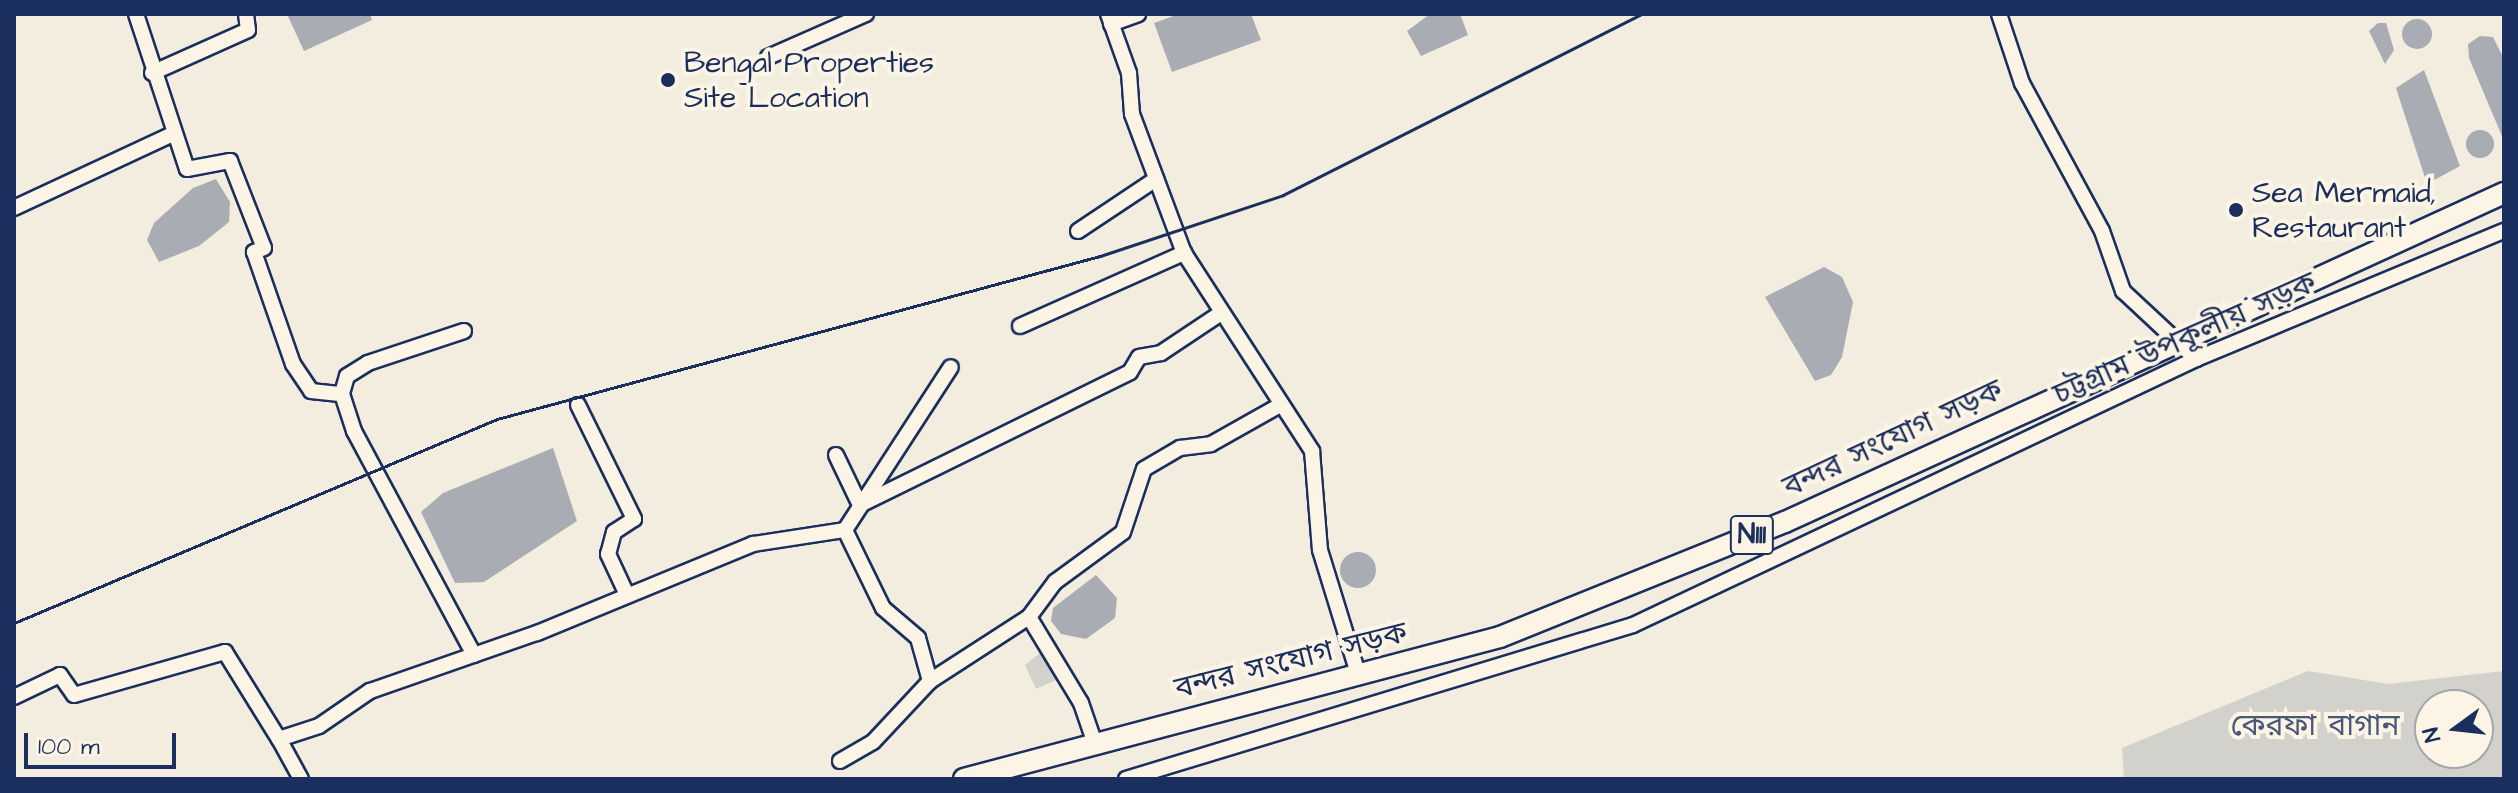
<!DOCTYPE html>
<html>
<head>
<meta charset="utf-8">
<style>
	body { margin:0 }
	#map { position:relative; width:2518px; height:793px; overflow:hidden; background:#f3ede0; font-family:"Architects Daughter","Noto Sans Bengali",sans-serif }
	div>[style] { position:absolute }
	.green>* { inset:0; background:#d3d1cc }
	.water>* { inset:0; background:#a9acb3 }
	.round { border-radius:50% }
	.roads { filter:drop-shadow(2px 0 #1b2f5e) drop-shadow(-2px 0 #1b2f5e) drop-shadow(0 2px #1b2f5e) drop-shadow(0 -2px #1b2f5e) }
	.minor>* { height:14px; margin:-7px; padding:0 7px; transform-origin:7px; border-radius:7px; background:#fcf5e5 }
	.highway>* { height:20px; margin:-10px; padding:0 10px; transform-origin:10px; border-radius:10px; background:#fcf5e5 }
	.rail>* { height:3px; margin:-1.5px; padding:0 1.5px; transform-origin:1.5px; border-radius:1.5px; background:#1b2f5e }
	.dots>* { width:22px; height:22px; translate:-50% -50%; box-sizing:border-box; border:4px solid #fcf5e5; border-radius:50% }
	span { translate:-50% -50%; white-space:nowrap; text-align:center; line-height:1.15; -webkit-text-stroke:8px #fcf5e5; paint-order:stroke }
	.shield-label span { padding:2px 6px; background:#fcf5e5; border:2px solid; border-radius:6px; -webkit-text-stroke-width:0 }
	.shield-label { font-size:28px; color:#1b2f5e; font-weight:700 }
	.poi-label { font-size:30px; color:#1b2f5e }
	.left { translate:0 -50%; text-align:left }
	.street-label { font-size:30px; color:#1b2f5e }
	.park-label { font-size:30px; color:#49587a }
	.frame { position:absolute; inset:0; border:16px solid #1b2f5e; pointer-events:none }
	.north { position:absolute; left:2414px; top:689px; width:80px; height:80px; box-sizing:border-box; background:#fcf5e5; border:2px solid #a2a6af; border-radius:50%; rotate:255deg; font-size:22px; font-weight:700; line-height:32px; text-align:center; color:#1b2f5e }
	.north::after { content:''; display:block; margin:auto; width:28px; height:36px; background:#1b2f5e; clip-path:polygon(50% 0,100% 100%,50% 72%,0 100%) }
	.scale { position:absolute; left:24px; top:733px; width:152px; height:36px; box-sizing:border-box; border:4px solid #1b2f5e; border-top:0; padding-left:10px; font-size:24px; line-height:28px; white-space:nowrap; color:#1b2f5e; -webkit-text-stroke:6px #fcf5e5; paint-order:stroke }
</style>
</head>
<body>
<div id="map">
	<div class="green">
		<div style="clip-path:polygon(1045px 649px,1063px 677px,1036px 689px,1025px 665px)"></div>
		<div style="clip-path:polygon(evenodd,2308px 671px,2388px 684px,2504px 671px,2504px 779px,2124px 779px,2122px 748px,2308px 671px,2430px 705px,2478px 705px,2478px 753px,2430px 753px,2430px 705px)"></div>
	</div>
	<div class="water">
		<div style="clip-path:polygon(287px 14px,370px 14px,372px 20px,304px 51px)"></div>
		<div style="clip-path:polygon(1179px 14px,1251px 14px,1261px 40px,1172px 72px,1154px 23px)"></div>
		<div style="clip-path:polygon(1430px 14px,1460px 14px,1468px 35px,1421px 56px,1407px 31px)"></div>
		<div class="round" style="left:2402px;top:19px;width:30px;height:30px"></div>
		<div style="clip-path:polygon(2378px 23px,2386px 23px,2394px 50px,2385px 64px,2369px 31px)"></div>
		<div style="clip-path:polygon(2480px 36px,2493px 37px,2504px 59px,2504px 141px,2469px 58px,2468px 44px)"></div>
		<div style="clip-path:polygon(2424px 70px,2460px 166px,2427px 184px,2396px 88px)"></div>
		<div class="round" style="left:2466px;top:130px;width:28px;height:28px"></div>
		<div style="clip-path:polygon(216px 179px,230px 202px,229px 222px,199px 246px,159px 262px,147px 240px,154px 223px,193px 188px)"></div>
		<div style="clip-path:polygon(1824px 267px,1842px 277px,1853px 302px,1842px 357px,1831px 375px,1815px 381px,1765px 297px)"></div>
		<div style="clip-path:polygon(553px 448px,577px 521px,484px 582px,455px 583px,421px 512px,443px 493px)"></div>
		<div class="round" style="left:1340px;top:552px;width:36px;height:36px"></div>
		<div style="clip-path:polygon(1096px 575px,1117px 598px,1115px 618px,1086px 639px,1061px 634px,1051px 621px,1053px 608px)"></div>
	</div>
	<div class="roads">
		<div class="minor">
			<div style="left:136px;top:14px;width:163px;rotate:71.8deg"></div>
			<div style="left:187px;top:169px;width:44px;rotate:-10.5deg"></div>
			<div style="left:230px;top:161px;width:93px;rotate:68.7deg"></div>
			<div style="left:264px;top:248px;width:11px;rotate:158deg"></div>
			<div style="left:254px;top:252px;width:119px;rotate:70.8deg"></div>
			<div style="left:293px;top:364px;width:32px;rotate:56deg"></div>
			<div style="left:311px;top:391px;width:31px;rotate:6deg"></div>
			<div style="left:1108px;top:14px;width:63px;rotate:70.4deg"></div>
			<div style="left:1129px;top:73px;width:41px;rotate:85.8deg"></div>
			<div style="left:1132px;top:114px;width:148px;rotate:69.5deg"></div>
			<div style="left:1184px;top:253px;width:236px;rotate:57.1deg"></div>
			<div style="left:1312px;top:451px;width:99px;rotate:85.4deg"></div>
			<div style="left:1320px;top:550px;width:133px;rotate:72.9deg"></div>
			<div style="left:1999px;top:14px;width:73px;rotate:71.6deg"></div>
			<div style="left:2022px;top:83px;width:168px;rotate:61.6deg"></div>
			<div style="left:2102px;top:231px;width:64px;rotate:70.7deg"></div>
			<div style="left:2123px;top:291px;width:100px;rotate:43deg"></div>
			<div style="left:1111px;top:24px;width:29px;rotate:-20deg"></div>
			<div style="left:768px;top:57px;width:107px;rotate:-23.7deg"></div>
			<div style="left:152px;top:73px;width:105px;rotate:-24.1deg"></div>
			<div style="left:248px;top:30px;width:16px;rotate:-97deg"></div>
			<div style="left:14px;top:208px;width:175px;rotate:-25deg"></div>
			<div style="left:1078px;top:231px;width:94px;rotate:-33.7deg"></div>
			<div style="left:1020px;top:326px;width:180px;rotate:-24deg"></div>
			<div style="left:464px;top:331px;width:101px;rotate:161.6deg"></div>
			<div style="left:368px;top:363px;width:25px;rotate:148deg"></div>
			<div style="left:347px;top:376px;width:19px;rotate:106deg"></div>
			<div style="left:342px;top:394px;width:39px;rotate:72deg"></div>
			<div style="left:354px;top:431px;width:254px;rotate:61.8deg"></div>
			<div style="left:578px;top:405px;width:127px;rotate:63.8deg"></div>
			<div style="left:634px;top:519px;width:24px;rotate:147deg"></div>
			<div style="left:614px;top:532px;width:23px;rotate:105deg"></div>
			<div style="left:608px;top:554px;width:45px;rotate:65.1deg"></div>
			<div style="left:836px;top:455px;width:55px;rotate:64.4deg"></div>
			<div style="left:860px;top:505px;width:301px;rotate:-26.2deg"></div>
			<div style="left:1130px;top:372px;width:17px;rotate:-59deg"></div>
			<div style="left:1139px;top:357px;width:22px;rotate:-10deg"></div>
			<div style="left:1161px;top:353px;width:69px;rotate:-33.7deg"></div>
			<div style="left:845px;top:530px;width:87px;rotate:64deg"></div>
			<div style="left:883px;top:608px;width:46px;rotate:40.6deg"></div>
			<div style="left:918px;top:638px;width:45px;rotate:74.4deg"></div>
			<div style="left:930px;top:681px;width:118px;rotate:-32.9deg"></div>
			<div style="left:1029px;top:617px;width:100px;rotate:58.8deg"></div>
			<div style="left:1081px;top:703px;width:40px;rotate:71.1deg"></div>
			<div style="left:1029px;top:617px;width:44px;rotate:-53.4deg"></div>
			<div style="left:1055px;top:582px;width:84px;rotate:-36.3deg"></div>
			<div style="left:1123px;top:532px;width:66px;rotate:-71.6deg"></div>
			<div style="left:1144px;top:469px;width:42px;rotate:-30.3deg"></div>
			<div style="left:1180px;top:448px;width:31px;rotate:-7deg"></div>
			<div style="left:1211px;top:444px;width:81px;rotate:-29.4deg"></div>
			<div style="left:14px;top:697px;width:51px;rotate:-25.6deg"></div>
			<div style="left:60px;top:675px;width:24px;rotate:55deg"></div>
			<div style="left:74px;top:695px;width:157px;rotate:-15.9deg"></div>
			<div style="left:225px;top:652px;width:102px;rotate:58.2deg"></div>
			<div style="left:840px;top:761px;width:38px;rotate:-30deg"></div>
			<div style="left:873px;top:742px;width:83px;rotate:-46.9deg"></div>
			<div style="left:301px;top:779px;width:46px;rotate:-118.8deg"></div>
			<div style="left:279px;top:739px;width:42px;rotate:-18deg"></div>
			<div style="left:319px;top:726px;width:62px;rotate:-34.5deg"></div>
			<div style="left:370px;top:691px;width:177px;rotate:-19.2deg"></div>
			<div style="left:537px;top:633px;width:234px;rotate:-22.4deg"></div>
			<div style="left:753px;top:544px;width:93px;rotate:-8.7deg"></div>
			<div style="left:845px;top:530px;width:194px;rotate:-57deg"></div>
			<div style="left:1126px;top:779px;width:530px;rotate:-16.9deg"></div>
			<div style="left:1633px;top:625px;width:623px;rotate:-25.29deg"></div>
			<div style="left:2196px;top:359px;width:334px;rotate:-22.6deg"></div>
		</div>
		<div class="highway">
			<div style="left:964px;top:779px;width:554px;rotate:-14.84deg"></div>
			<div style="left:1500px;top:637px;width:307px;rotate:-22deg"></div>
			<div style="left:1785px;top:522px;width:791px;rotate:-24.59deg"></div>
		</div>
	</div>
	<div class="rail">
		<div style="left:14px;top:623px;width:524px;rotate:-22.9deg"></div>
		<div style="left:497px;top:419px;width:625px;rotate:-15.13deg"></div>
		<div style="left:1100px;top:256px;width:193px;rotate:-18.4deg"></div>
		<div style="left:1283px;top:195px;width:402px;rotate:-26.8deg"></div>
	</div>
	<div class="dots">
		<div style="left:668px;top:80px;background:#1b2f5e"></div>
		<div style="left:2236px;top:210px;background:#1b2f5e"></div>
	</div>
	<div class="shield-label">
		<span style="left:1752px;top:535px">N111</span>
	</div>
	<div class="poi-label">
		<span class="left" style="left:684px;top:80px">Bengal Properties<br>Site Location</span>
		<span class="left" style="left:2252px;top:210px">Sea Mermaid,<br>Restaurant</span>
	</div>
	<div class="street-label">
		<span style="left:2185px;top:339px;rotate:-24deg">চট্টগ্রাম উপকূলীয় সড়ক</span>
		<span style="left:1893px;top:439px;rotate:-25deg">বন্দর সংযোগ সড়ক</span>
		<span style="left:1291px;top:661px;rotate:-14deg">বন্দর সংযোগ সড়ক</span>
	</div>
	<div class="park-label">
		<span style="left:2315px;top:726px">কেরফা বাগান</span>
	</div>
	<div class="frame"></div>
	<div class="north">N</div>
	<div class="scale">100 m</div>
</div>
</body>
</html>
